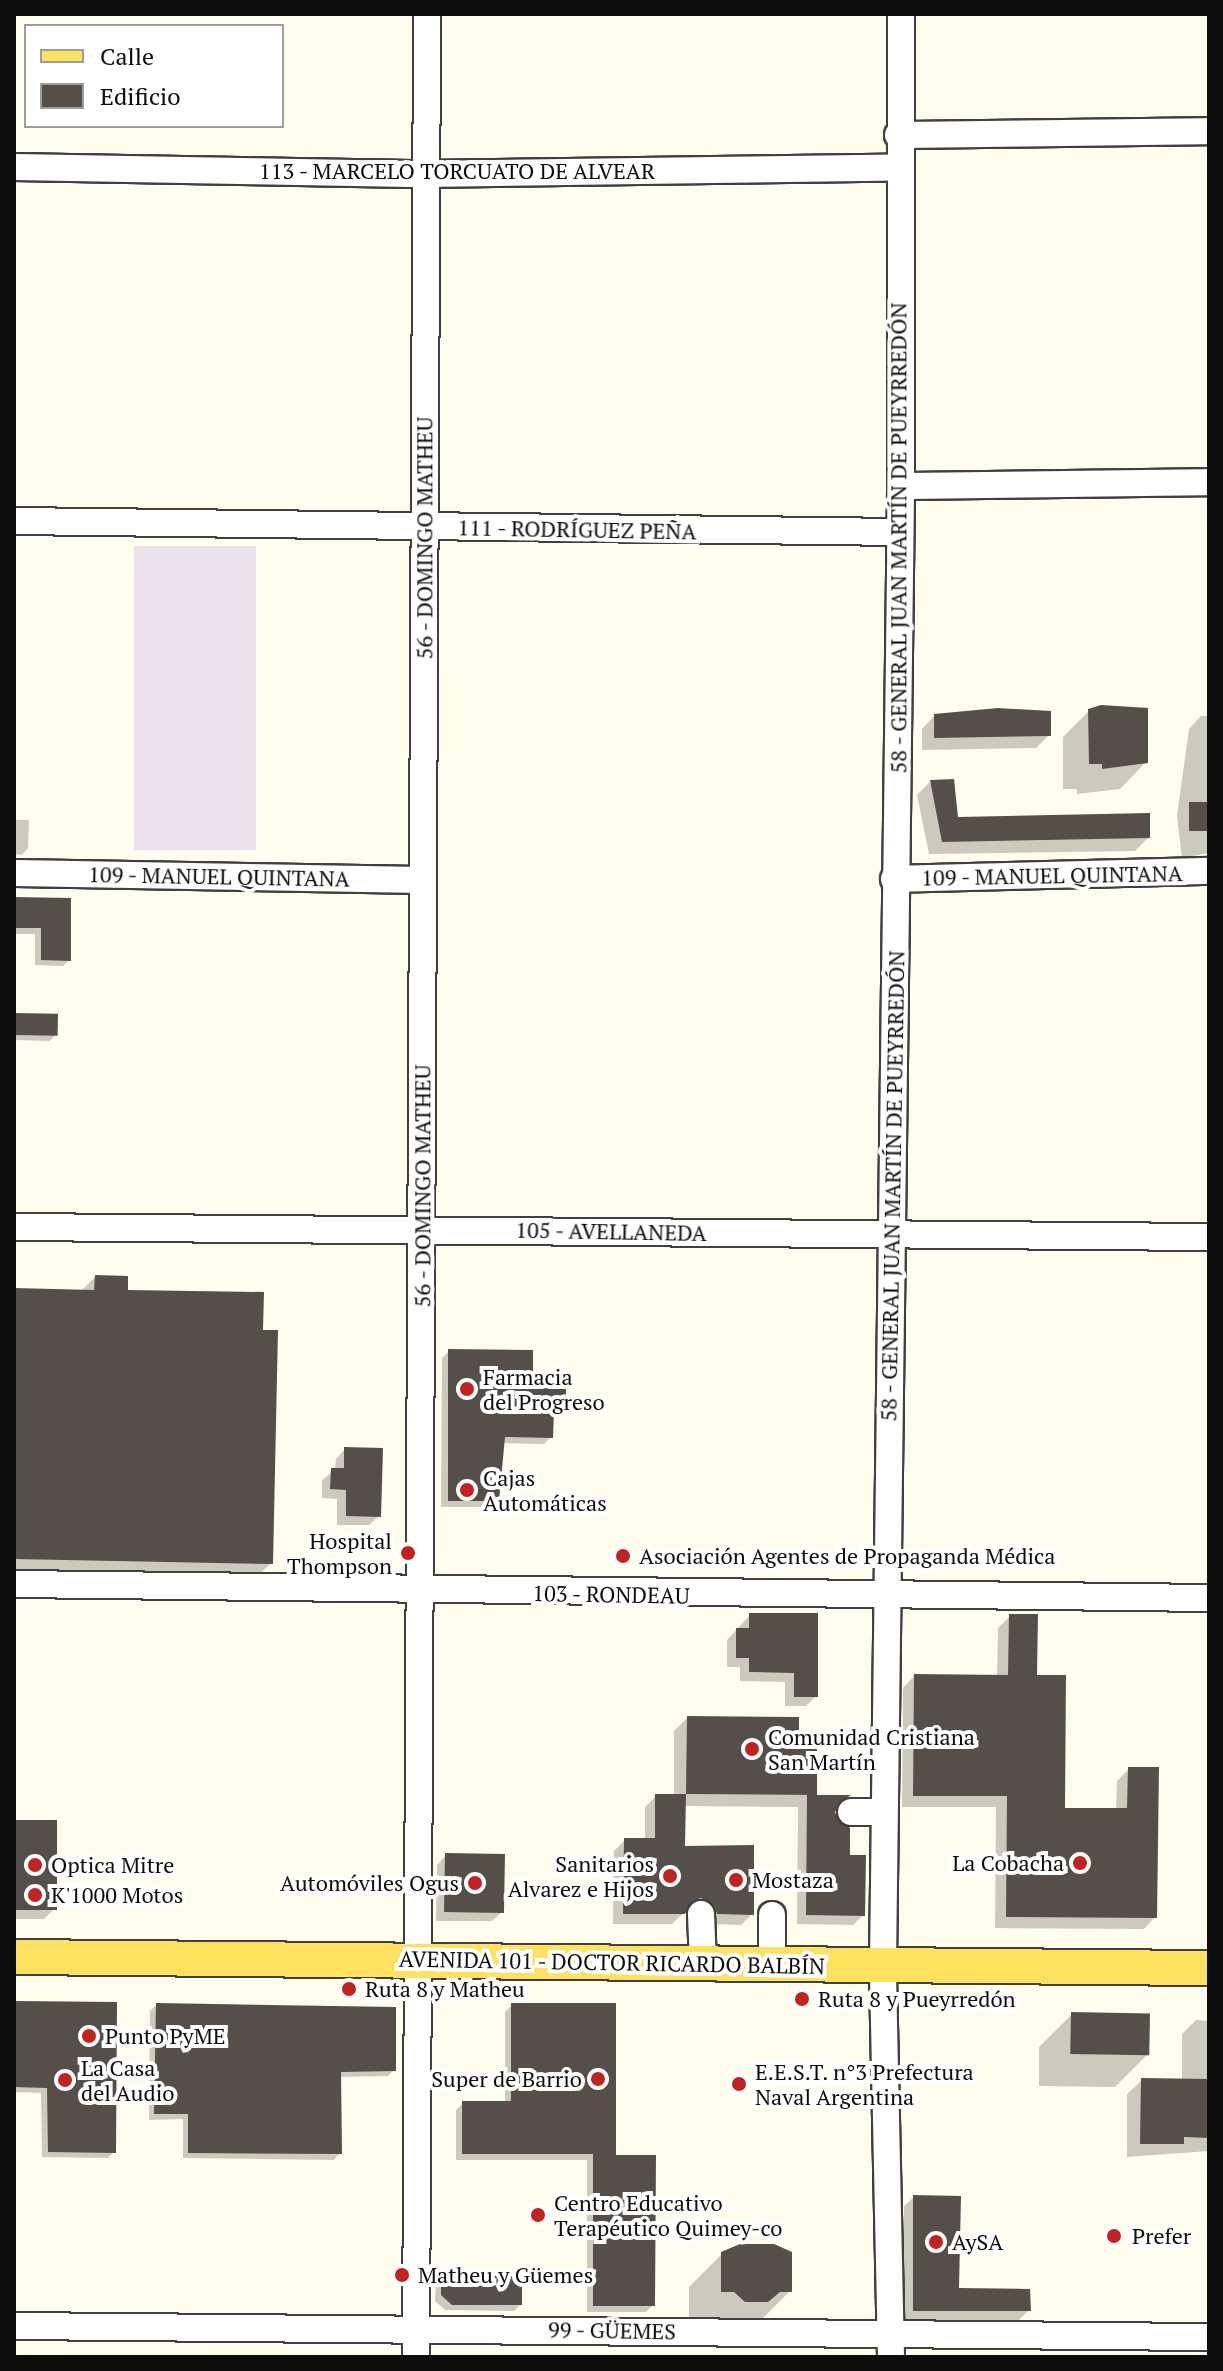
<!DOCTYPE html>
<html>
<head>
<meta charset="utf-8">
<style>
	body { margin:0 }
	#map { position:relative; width:1223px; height:2371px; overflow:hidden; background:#fffded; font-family:"PT Serif",serif }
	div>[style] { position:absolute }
	.industrial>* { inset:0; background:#ece1ec; transform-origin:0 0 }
	.shadow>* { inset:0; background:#0003 }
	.building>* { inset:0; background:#564f49; transform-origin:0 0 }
	.roads { filter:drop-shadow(2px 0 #404040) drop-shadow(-2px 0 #404040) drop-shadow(0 2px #404040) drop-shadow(0 -2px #404040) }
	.minor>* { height:26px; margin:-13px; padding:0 13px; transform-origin:13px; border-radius:13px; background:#fff }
	.major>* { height:34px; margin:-17px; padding:0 17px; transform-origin:17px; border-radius:17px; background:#fee15e }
	.dots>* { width:22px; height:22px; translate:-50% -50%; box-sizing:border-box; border:4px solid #fff; border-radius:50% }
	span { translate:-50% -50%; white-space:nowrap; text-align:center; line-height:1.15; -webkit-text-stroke:8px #fff; paint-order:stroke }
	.street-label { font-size:22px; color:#0d0d0d }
	.poi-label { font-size:22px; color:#0d0d0d }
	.left { translate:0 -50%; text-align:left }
	.right { translate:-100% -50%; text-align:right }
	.frame { position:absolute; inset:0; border:16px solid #0d0d0d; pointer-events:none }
	.legend { position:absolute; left:24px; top:24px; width:260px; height:104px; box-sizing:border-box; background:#fff; border:2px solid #9e9e9e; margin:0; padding:10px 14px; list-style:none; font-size:24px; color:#0d0d0d }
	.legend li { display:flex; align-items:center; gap:16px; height:40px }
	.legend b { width:40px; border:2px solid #9e9e9e }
</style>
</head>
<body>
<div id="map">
	<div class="industrial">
		<div style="left:134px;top:546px;width:122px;height:304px"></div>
	</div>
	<div class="shadow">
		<div style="clip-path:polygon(1089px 711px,1146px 762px,1120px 789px,1077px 794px,1077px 789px,1063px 789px,1063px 737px)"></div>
		<div style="clip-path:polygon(935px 715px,1049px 735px,1036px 748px,922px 750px,922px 729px)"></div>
		<div style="clip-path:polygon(1201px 716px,1209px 716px,1209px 853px,1182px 858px,1177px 816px,1189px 729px)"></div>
		<div style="clip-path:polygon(930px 782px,956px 819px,1148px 838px,1135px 851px,929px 854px,917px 795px)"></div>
		<div style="clip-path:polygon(14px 820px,29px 820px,28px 848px,22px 855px,14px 854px)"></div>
		<div style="clip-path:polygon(14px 899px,69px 900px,69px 960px,63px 966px,35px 965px,35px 934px,14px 934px)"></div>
		<div style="clip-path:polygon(14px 1015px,56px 1034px,50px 1041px,14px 1040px)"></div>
		<div style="clip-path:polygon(95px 1277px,126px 1292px,271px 1563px,252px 1582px,14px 1578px,14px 1290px,81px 1291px)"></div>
		<div style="clip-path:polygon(449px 1351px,531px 1381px,564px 1409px,552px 1416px,551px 1437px,544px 1444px,502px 1443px,497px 1500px,490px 1507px,441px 1507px,442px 1358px)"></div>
		<div style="clip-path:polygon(345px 1449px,379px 1516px,369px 1525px,337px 1525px,337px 1499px,322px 1498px,322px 1480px,335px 1470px,336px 1459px)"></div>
		<div style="clip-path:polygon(750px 1615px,816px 1696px,806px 1706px,785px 1706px,785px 1682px,740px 1681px,740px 1667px,727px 1667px,727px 1640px)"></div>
		<div style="clip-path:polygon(1010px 1616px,1035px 1677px,1063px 1810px,1116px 1810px,1117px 1781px,1129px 1769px,1155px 1917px,1144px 1929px,995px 1928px,996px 1807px,902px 1807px,903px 1688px,914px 1676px,997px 1676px,998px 1628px)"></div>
		<div style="clip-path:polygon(687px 1718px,797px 1736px,812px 1797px,846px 1797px,833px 1813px,863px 1915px,853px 1925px,797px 1924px,798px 1807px,684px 1806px,683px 1848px,752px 1914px,741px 1925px,706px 1924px,704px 1916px,689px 1908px,672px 1924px,613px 1924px,614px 1851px,625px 1840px,645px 1840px,645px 1807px,656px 1796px,674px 1796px,674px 1731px)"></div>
		<div style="clip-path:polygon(14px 1822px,54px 1909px,44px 1919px,14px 1919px)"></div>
		<div style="clip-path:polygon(446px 1855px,502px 1912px,492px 1921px,436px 1921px,437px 1865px)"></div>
		<div style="clip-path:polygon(14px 2003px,114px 2152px,108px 2158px,42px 2157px,41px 2093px,14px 2092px)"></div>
		<div style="clip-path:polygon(156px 2005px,394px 2070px,388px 2076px,339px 2077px,340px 2153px,334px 2160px,183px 2158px,183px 2119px,149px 2120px,150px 2011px)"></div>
		<div style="clip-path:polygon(512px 2005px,614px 2157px,653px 2305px,646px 2312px,587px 2312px,587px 2160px,456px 2160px,456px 2110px,463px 2103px,505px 2103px,505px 2012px)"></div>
		<div style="clip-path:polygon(1072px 2014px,1148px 2054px,1115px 2087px,1039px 2086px,1039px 2047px)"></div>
		<div style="clip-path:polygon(1196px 2020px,1209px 2021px,1209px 2151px,1127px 2157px,1127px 2094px,1142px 2080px,1182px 2081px,1182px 2034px)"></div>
		<div style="clip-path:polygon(914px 2197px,957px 2290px,1029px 2310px,1019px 2320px,904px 2320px,904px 2206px)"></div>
		<div style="clip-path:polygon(722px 2254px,790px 2291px,757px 2324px,689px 2323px,689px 2287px)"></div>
		<div style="clip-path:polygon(442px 2277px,520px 2305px,514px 2311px,445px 2310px,435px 2301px,436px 2283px)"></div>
	</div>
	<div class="building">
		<div style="clip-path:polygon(1101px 705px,1148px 708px,1148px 763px,1102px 769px,1102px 764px,1089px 764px,1088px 709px)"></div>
		<div style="clip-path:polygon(998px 708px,1051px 711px,1051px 736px,934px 738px,934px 714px)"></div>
		<div style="clip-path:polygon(954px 779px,958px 817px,1150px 813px,1150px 838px,942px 842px,930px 780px)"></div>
		<div style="left:1209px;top:802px;width:29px;height:20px;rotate:90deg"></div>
		<div style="clip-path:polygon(14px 897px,71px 898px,71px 961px,41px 960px,41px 928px,14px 928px)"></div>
		<div style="left:14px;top:1013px;width:44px;height:22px;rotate:1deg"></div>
		<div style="clip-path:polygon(95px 1275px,128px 1276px,128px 1290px,264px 1292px,263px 1330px,278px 1330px,273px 1564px,14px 1559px,14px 1288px,94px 1290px)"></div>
		<div style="clip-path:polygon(448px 1349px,533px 1350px,533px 1379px,566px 1380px,566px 1410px,554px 1410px,553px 1438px,505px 1437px,499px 1501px,448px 1501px)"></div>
		<div style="clip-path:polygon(344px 1447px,383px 1448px,381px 1517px,346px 1516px,346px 1490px,330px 1489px,331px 1468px,344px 1468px)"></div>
		<div style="clip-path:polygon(749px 1613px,818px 1613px,818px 1697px,794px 1697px,794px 1673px,749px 1672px,749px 1658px,736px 1658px,736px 1628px,749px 1628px)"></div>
		<div style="clip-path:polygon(1009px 1614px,1038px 1614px,1037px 1675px,1066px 1675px,1065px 1808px,1127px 1808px,1128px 1767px,1159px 1767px,1157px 1918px,1006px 1917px,1007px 1796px,913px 1796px,914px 1674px,1008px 1675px)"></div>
		<div style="clip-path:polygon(687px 1716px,799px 1717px,799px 1734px,817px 1734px,817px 1795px,686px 1794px)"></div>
		<div style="clip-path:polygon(655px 1794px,686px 1794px,685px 1846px,754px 1845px,754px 1915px,717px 1914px,714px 1905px,701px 1898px,692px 1901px,685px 1914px,623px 1914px,624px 1838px,655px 1838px)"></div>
		<div style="clip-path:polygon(807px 1795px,851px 1795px,838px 1803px,835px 1813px,850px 1828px,850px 1855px,866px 1855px,865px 1916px,806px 1915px)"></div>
		<div style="left:14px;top:1820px;width:43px;height:90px"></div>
		<div style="left:445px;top:1853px;width:60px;height:59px;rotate:1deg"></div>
		<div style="clip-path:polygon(14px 2001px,117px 2002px,116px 2153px,48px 2152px,47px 2088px,14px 2087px)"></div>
		<div style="clip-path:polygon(156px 2003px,396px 2007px,396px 2071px,341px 2072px,342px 2154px,188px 2153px,188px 2114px,154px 2114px)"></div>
		<div style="clip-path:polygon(511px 2003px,616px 2003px,616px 2155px,656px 2155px,655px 2306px,593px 2306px,593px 2154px,462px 2154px,462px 2101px,511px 2101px)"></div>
		<div style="left:1071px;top:2012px;width:79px;height:42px;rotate:1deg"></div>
		<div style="clip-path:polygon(1141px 2078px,1209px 2079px,1209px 2138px,1184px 2137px,1184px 2144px,1140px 2144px)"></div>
		<div style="clip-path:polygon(913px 2195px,961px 2196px,959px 2288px,1030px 2289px,1031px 2311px,913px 2311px)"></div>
		<div style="clip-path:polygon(740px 2244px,774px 2244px,792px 2252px,792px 2292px,780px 2292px,768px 2302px,745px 2302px,734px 2292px,721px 2292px,721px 2252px)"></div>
		<div style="clip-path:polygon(441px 2275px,522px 2275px,522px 2305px,452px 2305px,441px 2295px)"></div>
	</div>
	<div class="roads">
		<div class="minor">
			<div style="left:898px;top:135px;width:311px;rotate:-0.7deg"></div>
			<div style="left:14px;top:167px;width:411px;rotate:1deg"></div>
			<div style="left:425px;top:174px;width:474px;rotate:-0.8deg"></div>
			<div style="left:901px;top:486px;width:308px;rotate:-0.7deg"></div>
			<div style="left:14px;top:521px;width:886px;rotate:0.71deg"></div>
			<div style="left:14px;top:873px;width:409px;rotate:1deg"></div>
			<div style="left:894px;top:879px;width:315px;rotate:-1.5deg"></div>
			<div style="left:14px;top:1227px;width:1195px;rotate:0.48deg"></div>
			<div style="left:14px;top:1584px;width:1195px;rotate:0.67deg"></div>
			<div style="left:851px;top:1812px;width:33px"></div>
			<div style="left:701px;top:1914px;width:49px;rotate:87.7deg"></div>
			<div style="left:772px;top:1964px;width:49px;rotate:-90deg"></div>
			<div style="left:14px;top:2326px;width:1195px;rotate:0.53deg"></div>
			<div style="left:416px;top:2357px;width:2343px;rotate:-89.73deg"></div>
			<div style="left:891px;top:2357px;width:392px;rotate:-91.2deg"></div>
			<div style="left:883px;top:1965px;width:1479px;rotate:-89.3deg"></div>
			<div style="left:901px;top:486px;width:472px;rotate:-90deg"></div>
		</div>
		<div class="major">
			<div style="left:14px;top:1957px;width:1195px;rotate:0.53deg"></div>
		</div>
	</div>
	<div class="dots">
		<div style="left:467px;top:1389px;background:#c22220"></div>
		<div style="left:467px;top:1490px;background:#c22220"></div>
		<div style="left:408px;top:1553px;background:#c22220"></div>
		<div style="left:623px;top:1556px;background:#c22220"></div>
		<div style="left:752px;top:1749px;background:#c22220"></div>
		<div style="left:1080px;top:1863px;background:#c22220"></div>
		<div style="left:35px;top:1865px;background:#c22220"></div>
		<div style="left:670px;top:1876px;background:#c22220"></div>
		<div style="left:736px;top:1880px;background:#c22220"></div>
		<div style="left:475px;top:1883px;background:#c22220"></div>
		<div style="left:35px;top:1895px;background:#c22220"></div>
		<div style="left:349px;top:1989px;background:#c22220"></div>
		<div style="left:802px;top:1999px;background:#c22220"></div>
		<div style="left:89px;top:2036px;background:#c22220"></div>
		<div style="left:598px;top:2079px;background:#c22220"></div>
		<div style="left:65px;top:2080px;background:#c22220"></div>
		<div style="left:739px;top:2084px;background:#c22220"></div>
		<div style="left:538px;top:2215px;background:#c22220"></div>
		<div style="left:1114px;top:2236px;background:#c22220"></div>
		<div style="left:936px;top:2242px;background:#c22220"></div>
		<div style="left:402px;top:2275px;background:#c22220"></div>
	</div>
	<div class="street-label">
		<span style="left:457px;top:171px">113 - MARCELO TORCUATO DE ALVEAR</span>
		<span style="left:577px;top:529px;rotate:1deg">111 - RODRÍGUEZ PEÑA</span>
		<span style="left:424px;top:538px;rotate:-90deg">56 - DOMINGO MATHEU</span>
		<span style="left:898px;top:538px;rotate:-90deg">58 - GENERAL JUAN MARTÍN DE PUEYRREDÓN</span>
		<span style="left:1052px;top:875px;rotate:-1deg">109 - MANUEL QUINTANA</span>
		<span style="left:219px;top:876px;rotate:1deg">109 - MANUEL QUINTANA</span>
		<span style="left:422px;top:1186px;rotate:-90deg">56 - DOMINGO MATHEU</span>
		<span style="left:892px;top:1186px;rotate:-89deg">58 - GENERAL JUAN MARTÍN DE PUEYRREDÓN</span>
		<span style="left:611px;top:1231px;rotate:1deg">105 - AVELLANEDA</span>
		<span style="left:611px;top:1594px;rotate:1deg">103 - RONDEAU</span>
		<span style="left:612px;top:1962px;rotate:1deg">AVENIDA 101 - DOCTOR RICARDO BALBÍN</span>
		<span style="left:612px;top:2330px;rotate:1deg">99 - GÜEMES</span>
	</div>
	<div class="poi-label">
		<span class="left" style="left:483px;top:1389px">Farmacia<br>del Progreso</span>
		<span class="left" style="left:483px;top:1490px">Cajas<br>Automáticas</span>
		<span class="right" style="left:392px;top:1553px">Hospital<br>Thompson</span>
		<span class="left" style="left:639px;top:1556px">Asociación Agentes de Propaganda Médica</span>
		<span class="left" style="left:768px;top:1749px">Comunidad Cristiana<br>San Martín</span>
		<span class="right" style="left:654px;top:1876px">Sanitarios<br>Alvarez e Hijos</span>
		<span class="right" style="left:1064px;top:1863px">La Cobacha</span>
		<span class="left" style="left:51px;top:1865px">Optica Mitre</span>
		<span class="left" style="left:752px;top:1880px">Mostaza</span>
		<span class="right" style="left:459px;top:1883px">Automóviles Ogus</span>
		<span class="left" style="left:51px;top:1895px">K'1000 Motos</span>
		<span class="left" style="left:365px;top:1989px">Ruta 8 y Matheu</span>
		<span class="left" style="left:818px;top:1999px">Ruta 8 y Pueyrredón</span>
		<span class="left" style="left:105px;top:2036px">Punto PyME</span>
		<span class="left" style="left:81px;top:2080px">La Casa<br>del Audio</span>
		<span class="left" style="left:755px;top:2084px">E.E.S.T. n°3 Prefectura<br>Naval Argentina</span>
		<span class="right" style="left:582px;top:2079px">Super de Barrio</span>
		<span class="left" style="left:554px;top:2215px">Centro Educativo<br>Terapéutico Quimey-co</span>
		<span class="left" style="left:1132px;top:2236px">Prefer</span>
		<span class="left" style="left:952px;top:2242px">AySA</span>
		<span class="left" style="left:418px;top:2275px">Matheu y Güemes</span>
	</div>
	<div class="frame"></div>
	<ul class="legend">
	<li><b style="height:10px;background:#fee15e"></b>Calle</li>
	<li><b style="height:22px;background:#564f49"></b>Edificio</li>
	</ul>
</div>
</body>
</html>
